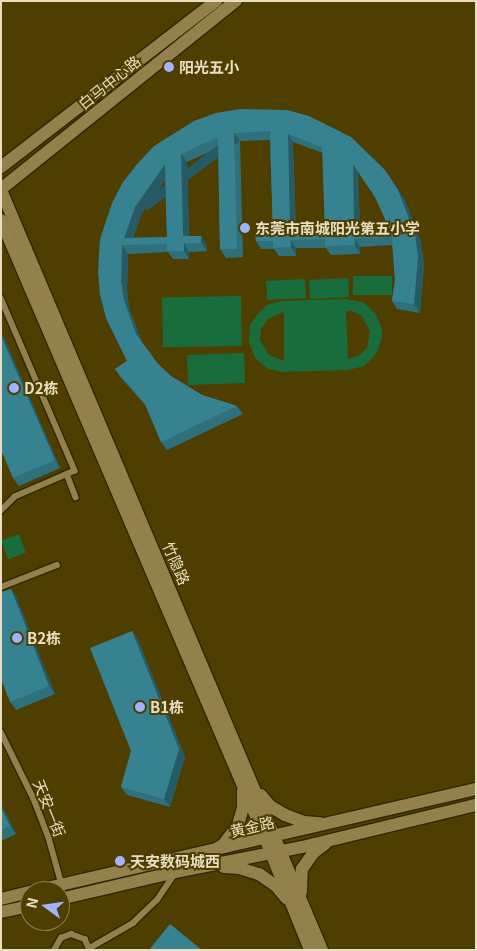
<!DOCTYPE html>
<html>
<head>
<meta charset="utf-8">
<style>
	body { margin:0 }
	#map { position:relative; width:477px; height:951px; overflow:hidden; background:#4e3e00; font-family:Georgia,"Noto Sans SC",serif }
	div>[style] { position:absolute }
	.green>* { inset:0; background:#196d3c; transform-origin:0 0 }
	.roads { filter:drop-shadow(1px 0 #2e2608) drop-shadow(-1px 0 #2e2608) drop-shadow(0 1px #2e2608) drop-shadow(0 -1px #2e2608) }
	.lane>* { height:5.5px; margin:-2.75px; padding:0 2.75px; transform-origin:2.75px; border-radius:2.75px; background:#92814a }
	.secondary>* { height:12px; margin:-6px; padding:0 6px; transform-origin:6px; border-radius:6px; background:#92814a }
	.wall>* { inset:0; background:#2f707d }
	.shaded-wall>* { inset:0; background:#265b66; transform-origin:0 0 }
	.building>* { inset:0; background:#378291 }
	.dots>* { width:14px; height:14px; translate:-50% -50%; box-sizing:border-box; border:2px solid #4e3e00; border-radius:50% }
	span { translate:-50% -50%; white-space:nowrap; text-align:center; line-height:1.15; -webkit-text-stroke:4px #4e3e00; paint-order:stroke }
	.poi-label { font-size:15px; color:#e8dfc3; font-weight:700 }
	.left { translate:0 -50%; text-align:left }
	.street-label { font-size:15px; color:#e8dfc3 }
	.frame { position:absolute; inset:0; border:2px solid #e8dfc3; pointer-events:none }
	.north { position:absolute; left:20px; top:881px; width:50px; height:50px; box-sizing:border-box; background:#4e3e00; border:1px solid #8c7e4e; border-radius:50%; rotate:284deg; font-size:14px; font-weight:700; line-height:20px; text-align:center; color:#e8dfc3 }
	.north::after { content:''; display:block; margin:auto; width:18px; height:22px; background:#a0b3fd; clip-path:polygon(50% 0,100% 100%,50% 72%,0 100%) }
</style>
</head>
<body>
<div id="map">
	<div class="green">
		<div style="left:392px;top:276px;width:19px;height:39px;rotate:90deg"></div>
		<div style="left:348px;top:278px;width:19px;height:39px;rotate:87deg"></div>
		<div style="left:305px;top:279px;width:19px;height:39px;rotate:87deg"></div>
		<div style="left:241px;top:296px;width:50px;height:79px;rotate:89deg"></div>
		<div style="clip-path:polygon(evenodd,346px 299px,362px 302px,369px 307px,375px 313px,382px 329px,382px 338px,376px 354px,364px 366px,348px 370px,284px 372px,268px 369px,255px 358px,249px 342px,250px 325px,260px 311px,267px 305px,282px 301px,346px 299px,346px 311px,352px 311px,362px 316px,370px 331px,367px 348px,358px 356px,348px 359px,346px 311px,346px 299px,283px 312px,284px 313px,284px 361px,269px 355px,260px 340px,261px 329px,268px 319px,283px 312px)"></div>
		<div style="left:244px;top:353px;width:30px;height:57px;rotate:88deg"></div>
		<div style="left:19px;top:534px;width:20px;height:19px;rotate:70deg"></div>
	</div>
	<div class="roads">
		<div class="lane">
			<div style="left:1px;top:298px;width:188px;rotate:66.8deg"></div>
			<div style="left:75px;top:471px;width:65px;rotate:156.6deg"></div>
			<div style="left:15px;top:497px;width:20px;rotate:135deg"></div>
			<div style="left:67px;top:474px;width:25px;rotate:69deg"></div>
			<div style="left:1px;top:587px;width:60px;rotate:-21.4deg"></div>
			<div style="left:1px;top:732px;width:75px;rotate:63.8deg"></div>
			<div style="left:34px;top:799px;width:42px;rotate:69deg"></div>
			<div style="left:49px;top:838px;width:49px;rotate:74.5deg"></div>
			<div style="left:90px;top:948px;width:50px;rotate:-30.2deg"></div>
			<div style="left:133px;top:923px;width:33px;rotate:-44deg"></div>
			<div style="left:157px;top:900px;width:32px;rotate:-56deg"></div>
			<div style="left:54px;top:950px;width:14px;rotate:-60deg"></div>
			<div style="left:61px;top:938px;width:11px;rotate:-22deg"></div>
			<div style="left:71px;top:934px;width:15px;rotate:20deg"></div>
			<div style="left:85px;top:939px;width:12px;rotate:66deg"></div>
		</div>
		<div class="secondary">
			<div style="left:1px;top:167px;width:272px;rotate:-37.7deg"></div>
			<div style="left:1px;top:189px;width:301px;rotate:-38.7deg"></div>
			<div style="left:1px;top:190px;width:825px;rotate:67.1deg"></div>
			<div style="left:1px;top:220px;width:656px;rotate:66.84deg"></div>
			<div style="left:259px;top:823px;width:137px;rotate:68.1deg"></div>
			<div style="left:261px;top:795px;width:14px;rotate:51deg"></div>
			<div style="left:270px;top:806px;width:17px;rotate:31deg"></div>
			<div style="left:285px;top:815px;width:20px;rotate:20deg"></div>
			<div style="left:304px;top:822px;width:16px;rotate:4deg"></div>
			<div style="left:216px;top:849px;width:9px;rotate:-32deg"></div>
			<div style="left:224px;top:844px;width:24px;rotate:-54deg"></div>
			<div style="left:238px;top:825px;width:19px;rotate:-74deg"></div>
			<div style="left:243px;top:807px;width:16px;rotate:-90deg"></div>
			<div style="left:224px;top:867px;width:15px;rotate:4deg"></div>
			<div style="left:239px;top:868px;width:21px;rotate:17deg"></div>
			<div style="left:259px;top:874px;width:21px;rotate:35deg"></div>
			<div style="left:276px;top:886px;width:16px;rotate:50deg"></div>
			<div style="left:34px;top:891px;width:454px;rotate:-13deg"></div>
			<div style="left:301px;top:892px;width:23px;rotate:-88deg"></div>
			<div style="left:302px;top:869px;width:19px;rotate:-55deg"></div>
			<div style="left:313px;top:853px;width:15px;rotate:-37deg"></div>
			<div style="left:1px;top:899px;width:30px;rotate:-14deg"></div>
			<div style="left:60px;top:899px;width:118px;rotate:-13.2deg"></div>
			<div style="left:175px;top:872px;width:129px;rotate:-11.1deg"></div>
			<div style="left:302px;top:847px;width:179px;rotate:-13.6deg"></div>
			<div style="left:1px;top:912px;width:30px;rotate:-12deg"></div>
		</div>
	</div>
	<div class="wall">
		<div style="clip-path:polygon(evenodd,287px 110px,404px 198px,421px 242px,424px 265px,420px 313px,397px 309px,392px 301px,395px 280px,392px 245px,360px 247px,360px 254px,331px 255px,326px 248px,296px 248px,296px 256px,279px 256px,274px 249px,261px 249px,256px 241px,273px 234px,270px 140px,240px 141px,243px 257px,226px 258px,220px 249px,218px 148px,187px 162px,189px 236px,201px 236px,206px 244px,207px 251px,189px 252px,189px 259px,173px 259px,168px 252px,128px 254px,127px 290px,129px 308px,142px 342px,158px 364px,171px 376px,202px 395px,237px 406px,243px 414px,167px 450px,161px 442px,146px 406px,121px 378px,115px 369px,127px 361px,106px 318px,138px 163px,287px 110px,293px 142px,323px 153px,325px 232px,296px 233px,293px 142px,287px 110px,358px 172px,375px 197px,390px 230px,360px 231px,358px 172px,287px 110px,165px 180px,167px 237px,133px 238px,141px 215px,165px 180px)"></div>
		<div style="clip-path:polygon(1px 331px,60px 468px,19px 486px,13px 478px)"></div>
		<div style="clip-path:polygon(11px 589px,16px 597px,55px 694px,16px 710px,10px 702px)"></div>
		<div style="clip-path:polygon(132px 631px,138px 640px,185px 757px,170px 807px,127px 795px,121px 787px,131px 751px)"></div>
		<div style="clip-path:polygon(1px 804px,16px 834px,1px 841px)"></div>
	</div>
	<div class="shaded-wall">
		<div style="left:234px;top:133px;width:10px;height:116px;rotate:53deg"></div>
		<div style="clip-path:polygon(288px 134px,293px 142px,296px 240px,290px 233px)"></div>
		<div style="clip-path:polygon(181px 154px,187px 162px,189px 243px,183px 236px)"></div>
		<div style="clip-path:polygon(165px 164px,171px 172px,141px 215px,130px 245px,124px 238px,135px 207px)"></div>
		<div style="clip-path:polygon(353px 164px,358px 172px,360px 238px,354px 231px)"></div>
		<div style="clip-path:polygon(385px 170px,404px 198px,421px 242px,424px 265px,420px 313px,414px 304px)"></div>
		<div style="clip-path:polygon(201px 236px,206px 244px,207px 251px,201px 243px)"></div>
		<div style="clip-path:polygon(354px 238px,360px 247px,360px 254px,355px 245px)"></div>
		<div style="clip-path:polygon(290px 240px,296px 248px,296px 256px,291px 247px)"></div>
		<div style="clip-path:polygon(184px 243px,189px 252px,189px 259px,184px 251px)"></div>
		<div style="clip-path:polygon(122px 245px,128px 254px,127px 290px,129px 308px,142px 342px,136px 334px,124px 300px,121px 282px)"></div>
		<div style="clip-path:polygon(1px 331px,60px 468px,55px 460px,1px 336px)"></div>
		<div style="clip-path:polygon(11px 589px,16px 597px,55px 694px,49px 686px)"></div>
		<div style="clip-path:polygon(132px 631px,138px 640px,185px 757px,170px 807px,164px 799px)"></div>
		<div style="clip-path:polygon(1px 804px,16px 834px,10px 826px,1px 808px)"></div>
	</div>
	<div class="building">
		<div style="clip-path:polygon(evenodd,240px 109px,287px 110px,309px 116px,351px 137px,385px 170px,398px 190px,415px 234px,418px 257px,414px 304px,392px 301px,395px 280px,392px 237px,354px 238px,355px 245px,325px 246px,325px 239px,290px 240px,291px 247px,273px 248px,273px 241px,256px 241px,255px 234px,273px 234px,270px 131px,234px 133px,237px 249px,220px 249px,218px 137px,181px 154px,183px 236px,201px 236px,201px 243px,184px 243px,184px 251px,167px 251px,167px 244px,122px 245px,121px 282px,124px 300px,136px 334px,158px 364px,171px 376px,202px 395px,237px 406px,161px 442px,144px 402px,115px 369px,127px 361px,106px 318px,100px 295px,98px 272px,100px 239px,112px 203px,123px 182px,138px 163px,154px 146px,194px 121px,216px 113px,240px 109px,288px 134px,322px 147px,325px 232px,290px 233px,288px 134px,240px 109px,165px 164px,167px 237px,124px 238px,135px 207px,165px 164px,240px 109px,353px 164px,375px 197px,390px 230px,354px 231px,353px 164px)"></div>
		<div style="clip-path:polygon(1px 336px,55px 460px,13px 478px,1px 450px)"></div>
		<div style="clip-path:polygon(11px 589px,49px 686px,10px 702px,1px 679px,1px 592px)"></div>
		<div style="clip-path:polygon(132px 631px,179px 749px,164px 799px,121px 787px,131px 751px,90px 648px)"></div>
		<div style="clip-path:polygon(1px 808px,10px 826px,1px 830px)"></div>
		<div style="clip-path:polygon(170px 924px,202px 950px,149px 950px)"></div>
	</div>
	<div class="dots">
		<div style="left:169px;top:67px;background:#a0b3fd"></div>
		<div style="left:245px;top:228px;background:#a0b3fd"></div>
		<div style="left:14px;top:388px;background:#a0b3fd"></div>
		<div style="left:17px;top:638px;background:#a0b3fd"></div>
		<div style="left:140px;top:707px;background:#a0b3fd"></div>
		<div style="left:120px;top:861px;background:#a0b3fd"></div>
	</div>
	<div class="poi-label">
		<span class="left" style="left:179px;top:67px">阳光五小</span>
		<span class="left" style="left:255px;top:228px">东莞市南城阳光第五小学</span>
		<span class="left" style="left:24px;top:388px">D2栋</span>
		<span class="left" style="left:27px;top:638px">B2栋</span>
		<span class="left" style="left:150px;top:707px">B1栋</span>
		<span class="left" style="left:130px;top:861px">天安数码城西</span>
	</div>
	<div class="street-label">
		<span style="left:109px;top:82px;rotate:-39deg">白马中心路</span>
		<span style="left:177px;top:563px;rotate:67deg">竹隐路</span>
		<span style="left:50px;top:808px;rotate:68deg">天安一街</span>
		<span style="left:252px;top:826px;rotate:-13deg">黄金路</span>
	</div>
	<div class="frame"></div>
	<div class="north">N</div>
</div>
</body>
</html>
